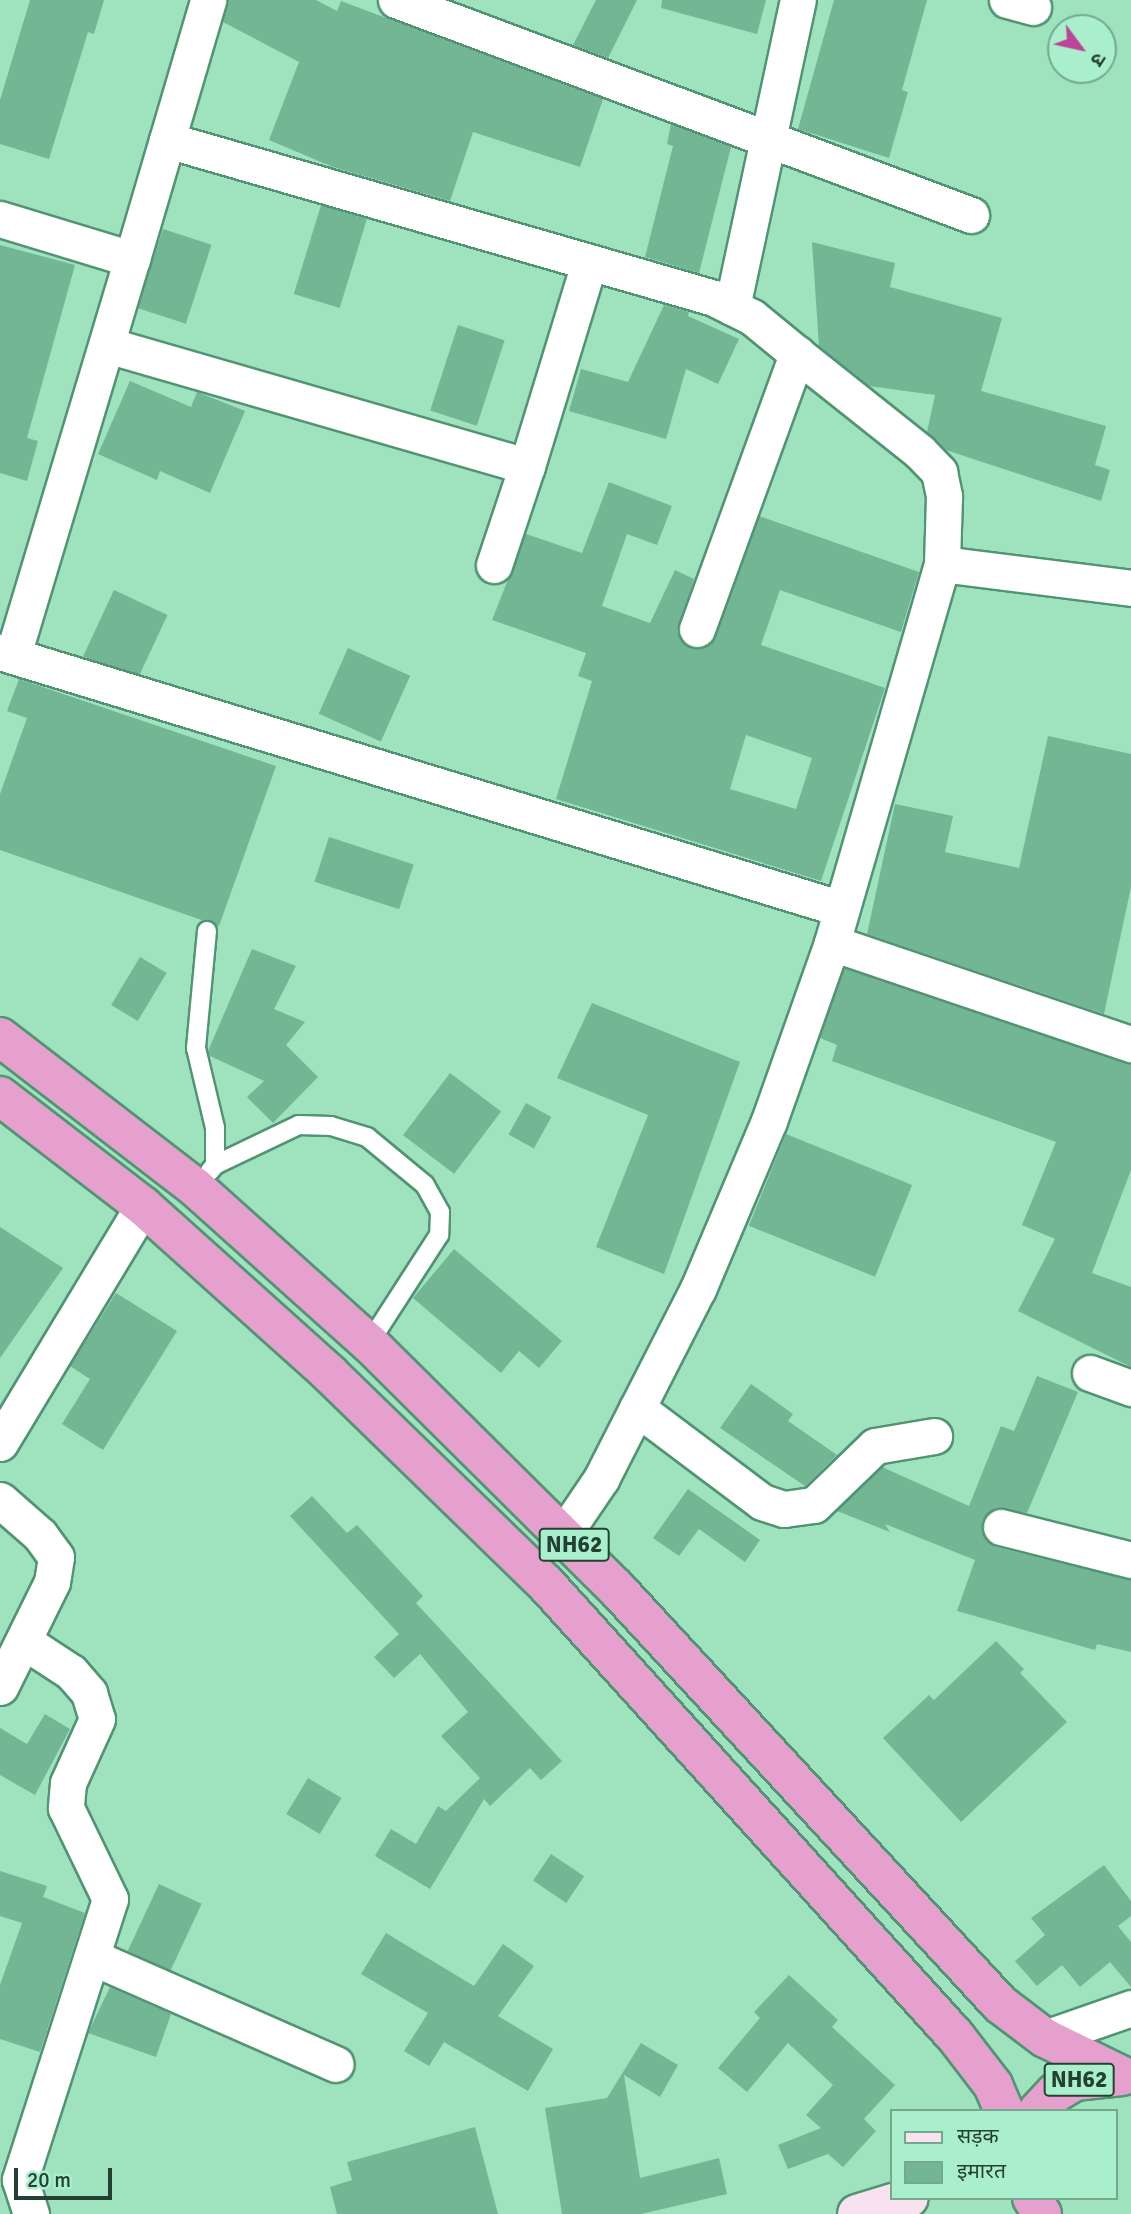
<!DOCTYPE html>
<html>
<head>
<meta charset="utf-8">
<style>
	body { margin:0 }
	#map { position:relative; width:1131px; height:2214px; overflow:hidden; background:#9ee2be; font-family:Signika,"Noto Sans Devanagari",sans-serif }
	div>[style] { position:absolute }
	.building>* { inset:0; background:#73b694; transform-origin:0 0 }
	.roads { filter:drop-shadow(2px 0 #519473) drop-shadow(-2px 0 #519473) drop-shadow(0 2px #519473) drop-shadow(0 -2px #519473) }
	.lane>* { height:18px; margin:-9px; padding:0 9px; transform-origin:9px; border-radius:9px; background:#fff }
	.street>* { height:35px; margin:-17.5px; padding:0 17.5px; transform-origin:17.5px; border-radius:17.5px; background:#fff }
	.secondary>* { height:38px; margin:-19px; padding:0 19px; transform-origin:19px; border-radius:19px; background:#f8e2f0 }
	.highway>* { height:38px; margin:-19px; padding:0 19px; transform-origin:19px; border-radius:19px; background:#e6a0cd }
	span { translate:-50% -50%; white-space:nowrap; text-align:center; line-height:1.15; -webkit-text-stroke:5px #aaefcb; paint-order:stroke }
	.shield-label span { padding:2px 5px; background:#aaefcb; border:2px solid; border-radius:5px; -webkit-text-stroke-width:0 }
	.shield-label { font-size:23px; color:#244032; font-weight:700 }
	.legend { position:absolute; left:890px; top:2109px; width:228px; height:91px; box-sizing:border-box; background:#aaefcb; border:2px solid #74a98e; margin:0; padding:9px 12px; list-style:none; font-size:21px; color:#244032 }
	.legend li { display:flex; align-items:center; gap:14px; height:35px }
	.legend b { width:35px; border:2px solid #74a98e }
	.north { position:absolute; left:1047px; top:14px; width:70px; height:70px; box-sizing:border-box; background:#aaefcb; border:2px solid #74a98e; border-radius:50%; rotate:123deg; font-size:19px; font-weight:700; line-height:28px; text-align:center; color:#244032 }
	.north::after { content:''; display:block; margin:auto; width:24px; height:32px; background:#bc4499; clip-path:polygon(50% 0,100% 100%,50% 72%,0 100%) }
	.scale { position:absolute; left:14px; top:2168px; width:98px; height:32px; box-sizing:border-box; border:4px solid #244032; border-top:0; padding-left:9px; font-size:21px; line-height:24px; white-space:nowrap; color:#244032; -webkit-text-stroke:5px #aaefcb; paint-order:stroke }
</style>
</head>
<body>
<div id="map">
	<div class="building">
		<div style="clip-path:polygon(30px 0,104px 0,94px 34px,88px 32px,49px 159px,0 144px,0 100px)"></div>
		<div style="clip-path:polygon(228px 0,316px 0,337px 11px,341px 1px,603px 99px,580px 167px,473px 132px,450px 201px,333px 167px,269px 140px,299px 62px,223px 22px)"></div>
		<div style="clip-path:polygon(596px 0,637px 0,608px 58px,573px 45px)"></div>
		<div style="clip-path:polygon(662px 0,766px 0,757px 34px,661px 8px)"></div>
		<div style="clip-path:polygon(834px 0,927px 0,902px 90px,908px 92px,889px 158px,798px 129px)"></div>
		<div style="clip-path:polygon(671px 124px,731px 147px,699px 273px,645px 257px,673px 146px,667px 144px)"></div>
		<div style="left:321px;top:205px;width:48px;height:93px;rotate:17deg"></div>
		<div style="left:163px;top:229px;width:51px;height:83px;rotate:18deg"></div>
		<div style="clip-path:polygon(812px 242px,895px 263px,890px 287px,1002px 318px,981px 391px,1106px 426px,1095px 465px,1110px 470px,1101px 501px,946px 450px,927px 432px,935px 395px,869px 386px,819px 346px)"></div>
		<div style="clip-path:polygon(0 245px,75px 265px,27px 438px,38px 441px,27px 481px,0 473px)"></div>
		<div style="clip-path:polygon(664px 305px,689px 312px,688px 316px,739px 339px,718px 384px,686px 369px,666px 439px,569px 411px,581px 369px,628px 382px)"></div>
		<div style="left:458px;top:325px;width:49px;height:90px;rotate:18deg"></div>
		<div style="clip-path:polygon(130px 381px,191px 407px,197px 392px,245px 411px,210px 493px,160px 471px,157px 480px,98px 454px)"></div>
		<div style="clip-path:polygon(evenodd,609px 482px,672px 506px,657px 545px,627px 534px,602px 606px,650px 623px,675px 570px,694px 579px,677px 632px,691px 648px,701px 649px,716px 636px,759px 516px,919px 572px,901px 632px,780px 590px,761px 645px,885px 688px,821px 881px,556px 799px,592px 681px,578px 676px,586px 653px,492px 620px,526px 534px,582px 553px,609px 482px,746px 735px,812px 758px,796px 809px,730px 789px,746px 735px)"></div>
		<div style="left:114px;top:590px;width:59px;height:73px;rotate:25deg"></div>
		<div style="left:348px;top:648px;width:68px;height:72px;rotate:24deg"></div>
		<div style="clip-path:polygon(19px 679px,276px 766px,219px 926px,0 850px,0 794px,27px 718px,7px 711px)"></div>
		<div style="clip-path:polygon(1048px 736px,1131px 754px,1131px 887px,1104px 1014px,867px 934px,895px 804px,953px 816px,945px 852px,1019px 868px)"></div>
		<div style="left:329px;top:837px;width:89px;height:47px;rotate:18deg"></div>
		<div style="clip-path:polygon(252px 949px,296px 966px,274px 1009px,305px 1022px,286px 1045px,318px 1077px,273px 1123px,247px 1097px,264px 1081px,210px 1056px,208px 1051px)"></div>
		<div style="left:140px;top:957px;width:31px;height:56px;rotate:31deg"></div>
		<div style="clip-path:polygon(844px 968px,1131px 1065px,1131px 1170px,1092px 1273px,1131px 1287px,1131px 1367px,1018px 1311px,1055px 1239px,1022px 1225px,1056px 1142px,832px 1061px,837px 1045px,820px 1038px)"></div>
		<div style="clip-path:polygon(592px 1003px,740px 1062px,664px 1274px,596px 1247px,648px 1115px,557px 1078px)"></div>
		<div style="left:450px;top:1073px;width:64px;height:78px;rotate:37deg"></div>
		<div style="left:526px;top:1103px;width:29px;height:36px;rotate:29deg"></div>
		<div style="left:786px;top:1134px;width:136px;height:99px;rotate:22deg"></div>
		<div style="clip-path:polygon(0 1227px,63px 1268px,0 1358px)"></div>
		<div style="clip-path:polygon(454px 1249px,562px 1341px,539px 1368px,519px 1351px,501px 1373px,413px 1298px)"></div>
		<div style="clip-path:polygon(116px 1293px,177px 1331px,103px 1450px,62px 1424px,90px 1379px,70px 1366px)"></div>
		<div style="clip-path:polygon(1037px 1376px,1078px 1392px,1027px 1513px,995px 1508px,982px 1521px,982px 1533px,996px 1547px,1131px 1580px,1131px 1652px,1097px 1644px,1095px 1650px,957px 1611px,975px 1560px,885px 1524px,890px 1532px,837px 1511px,882px 1467px,969px 1506px,1001px 1426px,1014px 1431px)"></div>
		<div style="clip-path:polygon(751px 1384px,793px 1414px,788px 1421px,837px 1455px,805px 1486px,720px 1428px)"></div>
		<div style="clip-path:polygon(688px 1489px,760px 1540px,745px 1562px,699px 1529px,679px 1556px,653px 1538px)"></div>
		<div style="clip-path:polygon(312px 1496px,347px 1533px,357px 1525px,423px 1596px,416px 1603px,562px 1761px,541px 1780px,530px 1768px,490px 1806px,484px 1799px,430px 1889px,375px 1856px,391px 1829px,416px 1844px,438px 1806px,446px 1811px,480px 1778px,441px 1736px,468px 1712px,420px 1654px,394px 1678px,374px 1657px,399px 1634px,290px 1516px)"></div>
		<div style="clip-path:polygon(996px 1641px,1024px 1669px,1020px 1673px,1067px 1722px,961px 1822px,883px 1738px,929px 1695px,934px 1700px)"></div>
		<div style="clip-path:polygon(45px 1714px,70px 1729px,35px 1795px,0 1775px,0 1728px,27px 1744px)"></div>
		<div style="left:308px;top:1778px;width:39px;height:42px;rotate:31deg"></div>
		<div style="left:551px;top:1854px;width:40px;height:32px;rotate:34deg"></div>
		<div style="clip-path:polygon(1104px 1865px,1131px 1901px,1131px 1916px,1118px 1926px,1131px 1942px,1131px 1987px,1110px 1962px,1080px 1987px,1062px 1965px,1037px 1986px,1015px 1961px,1045px 1935px,1031px 1918px)"></div>
		<div style="clip-path:polygon(0 1871px,47px 1886px,43px 1897px,85px 1913px,40px 2052px,0 2039px,0 1985px,22px 1923px,0 1916px)"></div>
		<div style="left:159px;top:1884px;width:47px;height:74px;rotate:25deg"></div>
		<div style="clip-path:polygon(386px 1933px,474px 1986px,503px 1944px,534px 1966px,498px 2016px,553px 2049px,528px 2091px,444px 2042px,429px 2066px,404px 2051px,428px 2013px,361px 1974px)"></div>
		<div style="clip-path:polygon(789px 1975px,838px 2020px,832px 2027px,895px 2085px,864px 2119px,876px 2131px,843px 2167px,828px 2154px,788px 2169px,778px 2145px,821px 2128px,806px 2115px,833px 2085px,788px 2043px,747px 2092px,718px 2068px,760px 2018px,754px 2012px)"></div>
		<div style="clip-path:polygon(110px 1987px,171px 2014px,156px 2057px,88px 2033px)"></div>
		<div style="clip-path:polygon(641px 2043px,678px 2065px,660px 2097px,624px 2075px,640px 2178px,719px 2158px,727px 2194px,641px 2214px,562px 2214px,545px 2108px,607px 2098px)"></div>
		<div style="clip-path:polygon(475px 2127px,498px 2214px,337px 2214px,330px 2187px,352px 2180px,347px 2162px)"></div>
	</div>
	<div class="roads">
		<div class="lane">
			<div style="left:207px;top:931px;width:118px;rotate:95.4deg"></div>
			<div style="left:196px;top:1048px;width:82px;rotate:76.6deg"></div>
			<div style="left:215px;top:1128px;width:37px;rotate:90deg"></div>
			<div style="left:215px;top:1165px;width:8px;rotate:130deg"></div>
			<div style="left:215px;top:1165px;width:93px;rotate:-25.5deg"></div>
			<div style="left:299px;top:1125px;width:32px;rotate:2deg"></div>
			<div style="left:331px;top:1126px;width:38px;rotate:17deg"></div>
			<div style="left:367px;top:1137px;width:75px;rotate:39.6deg"></div>
			<div style="left:425px;top:1185px;width:31px;rotate:61deg"></div>
			<div style="left:440px;top:1212px;width:23px;rotate:92deg"></div>
			<div style="left:439px;top:1235px;width:129px;rotate:122.9deg"></div>
		</div>
		<div class="street">
			<div style="left:396px;top:0;width:614px;rotate:20.5deg"></div>
			<div style="left:1007px;top:0;width:27px;rotate:15deg"></div>
			<div style="left:167px;top:140px;width:569px;rotate:16.11deg"></div>
			<div style="left:714px;top:298px;width:42px;rotate:26.6deg"></div>
			<div style="left:752px;top:317px;width:58px;rotate:39.4deg"></div>
			<div style="left:0;top:219px;width:138px;rotate:16.9deg"></div>
			<div style="left:132px;top:259px;width:270px;rotate:-73.6deg"></div>
			<div style="left:732px;top:307px;width:314px;rotate:-77.9deg"></div>
			<div style="left:107px;top:345px;width:437px;rotate:16.1deg"></div>
			<div style="left:527px;top:466px;width:212px;rotate:-73deg"></div>
			<div style="left:942px;top:564px;width:395px;rotate:106.2deg"></div>
			<div style="left:832px;top:943px;width:316px;rotate:18.7deg"></div>
			<div style="left:494px;top:565px;width:104px;rotate:-71.6deg"></div>
			<div style="left:697px;top:629px;width:293px;rotate:-70deg"></div>
			<div style="left:797px;top:354px;width:157px;rotate:38.5deg"></div>
			<div style="left:920px;top:452px;width:28px;rotate:46deg"></div>
			<div style="left:939px;top:472px;width:25px;rotate:78deg"></div>
			<div style="left:944px;top:496px;width:68px;rotate:91.7deg"></div>
			<div style="left:942px;top:564px;width:191px;rotate:7.2deg"></div>
			<div style="left:0;top:652px;width:880px;rotate:16.97deg"></div>
			<div style="left:13px;top:655px;width:413px;rotate:-73.3deg"></div>
			<div style="left:1090px;top:1373px;width:44px;rotate:20.1deg"></div>
			<div style="left:637px;top:1408px;width:156px;rotate:36.9deg"></div>
			<div style="left:762px;top:1502px;width:23px;rotate:18deg"></div>
			<div style="left:784px;top:1509px;width:30px;rotate:-8deg"></div>
			<div style="left:814px;top:1505px;width:85px;rotate:-44deg"></div>
			<div style="left:875px;top:1446px;width:60px;rotate:-9.6deg"></div>
			<div style="left:0;top:1443px;width:277px;rotate:-58.9deg"></div>
			<div style="left:0;top:1500px;width:53px;rotate:41.2deg"></div>
			<div style="left:40px;top:1535px;width:27px;rotate:54deg"></div>
			<div style="left:56px;top:1557px;width:25px;rotate:99deg"></div>
			<div style="left:52px;top:1582px;width:117px;rotate:116.3deg"></div>
			<div style="left:1001px;top:1527px;width:134px;rotate:14.2deg"></div>
			<div style="left:563px;top:1535px;width:68px;rotate:-55.8deg"></div>
			<div style="left:601px;top:1479px;width:213px;rotate:-63deg"></div>
			<div style="left:698px;top:1289px;width:182px;rotate:-67.1deg"></div>
			<div style="left:769px;top:1121px;width:189px;rotate:-70.5deg"></div>
			<div style="left:25px;top:1642px;width:55px;rotate:33.1deg"></div>
			<div style="left:71px;top:1672px;width:28px;rotate:49deg"></div>
			<div style="left:89px;top:1693px;width:27px;rotate:73deg"></div>
			<div style="left:97px;top:1719px;width:70px;rotate:114.4deg"></div>
			<div style="left:68px;top:1783px;width:25px;rotate:95deg"></div>
			<div style="left:66px;top:1808px;width:101px;rotate:64.2deg"></div>
			<div style="left:110px;top:1899px;width:295px;rotate:107.8deg"></div>
			<div style="left:20px;top:2180px;width:36px;rotate:72deg"></div>
			<div style="left:92px;top:1957px;width:266px;rotate:23.7deg"></div>
			<div style="left:1045px;top:2038px;width:91px;rotate:-19.2deg"></div>
		</div>
		<div class="secondary">
			<div style="left:857px;top:2214px;width:54px;rotate:-17.1deg"></div>
		</div>
		<div class="highway">
			<div style="left:0;top:1037px;width:247px;rotate:37.6deg"></div>
			<div style="left:196px;top:1188px;width:232px;rotate:41.9deg"></div>
			<div style="left:369px;top:1343px;width:348px;rotate:44.8deg"></div>
			<div style="left:616px;top:1588px;width:566px;rotate:47.29deg"></div>
			<div style="left:1000px;top:2004px;width:56px;rotate:37.1deg"></div>
			<div style="left:1045px;top:2038px;width:85px;rotate:26deg"></div>
			<div style="left:0;top:1096px;width:180px;rotate:37.6deg"></div>
			<div style="left:143px;top:1206px;width:251px;rotate:41.9deg"></div>
			<div style="left:330px;top:1374px;width:301px;rotate:44.2deg"></div>
			<div style="left:546px;top:1584px;width:611px;rotate:47.85deg"></div>
			<div style="left:956px;top:2037px;width:61px;rotate:52.4deg"></div>
			<div style="left:993px;top:2085px;width:28px;rotate:67deg"></div>
			<div style="left:1038px;top:2111px;width:25px;rotate:-47deg"></div>
			<div style="left:1055px;top:2093px;width:23px;rotate:-31deg"></div>
			<div style="left:1075px;top:2081px;width:47px;rotate:-6.1deg"></div>
			<div style="left:1032px;top:2198px;width:19px;rotate:58deg"></div>
		</div>
	</div>
	<div class="shield-label">
		<span style="left:574px;top:1545px">NH62</span>
		<span style="left:1079px;top:2080px">NH62</span>
	</div>
	<ul class="legend">
	<li><b style="height:9px;background:#f8e2f0"></b>सड़क</li>
	<li><b style="height:19px;background:#73b694"></b>इमारत</li>
	</ul>
	<div class="north">उ</div>
	<div class="scale">20 m</div>
</div>
</body>
</html>
